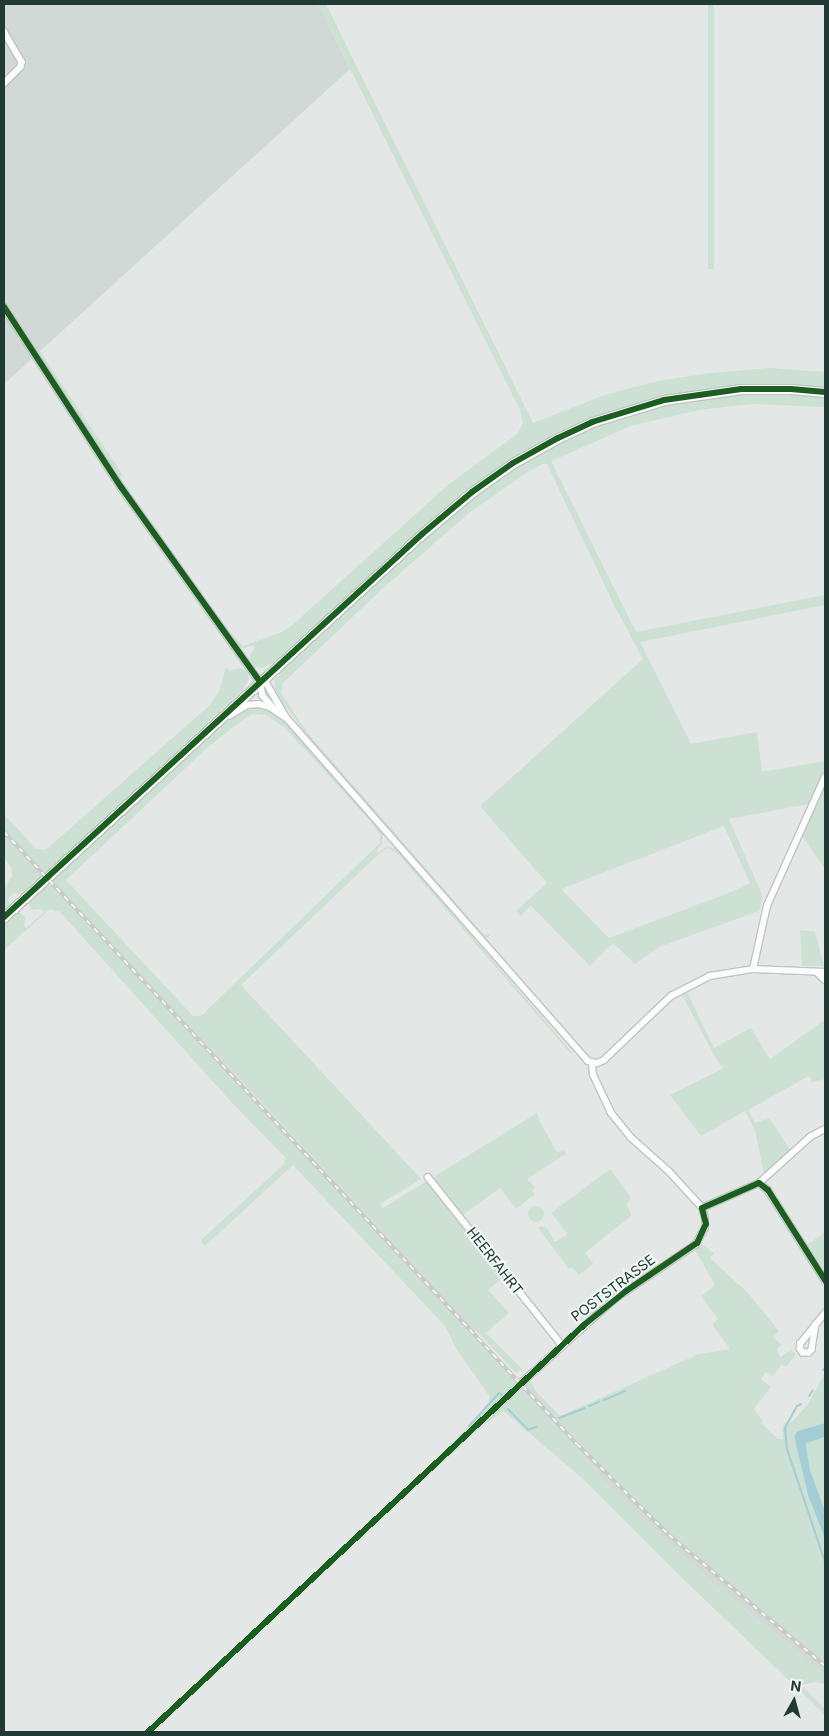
<!DOCTYPE html>
<html>
<head>
<meta charset="utf-8">
<style>
	body { margin:0 }
	#map { position:relative; width:829px; height:1736px; overflow:hidden; background:#e3e8e6; font-family:Inter,sans-serif }
	div>[style] { position:absolute }
	.built>* { inset:0; background:#d1d9d6 }
	.green>* { inset:0; background:#cce1d3; transform-origin:0 0 }
	.round { border-radius:50% }
	.water>* { inset:0; background:#a4ced5 }
	.stream>* { height:2px; margin:-1px; padding:0 1px; transform-origin:1px; border-radius:1px; background:#a4ced5 }
	.roads { filter:drop-shadow(1px 0 #c0c5c3) drop-shadow(-1px 0 #c0c5c3) drop-shadow(0 1px #c0c5c3) drop-shadow(0 -1px #c0c5c3) }
	.street>* { height:5.5px; margin:-2.75px; padding:0 2.75px; transform-origin:2.75px; border-radius:2.75px; background:#fbfcfb }
	.secondary>* { height:9px; margin:-4.5px; padding:0 4.5px; transform-origin:4.5px; border-radius:4.5px; background:#fbfcfb }
	.rail>* { height:4px; margin-top:-2px; transform-origin:0; background:repeating-linear-gradient(90deg,#f1f7f4 0 5.5px,#c6cac9 0 11px); box-sizing:border-box; border-block:1px solid #c6cac9 }
	.cycleway>* { height:6px; margin:-3px; padding:0 3px; transform-origin:3px; border-radius:3px; background:#1b5e20 }
	span { translate:-50% -50%; white-space:nowrap; text-align:center; line-height:1.15; -webkit-text-stroke:4px #f1f7f4; paint-order:stroke }
	.street-label { font-size:14px; color:#213a34 }
	.frame { position:absolute; inset:0; border:5px solid #213a34; pointer-events:none }
	.north { position:absolute; left:769px; top:1676px; width:50px; height:50px; -webkit-text-stroke:4px #f1f7f4; paint-order:stroke; rotate:7deg; font-size:14px; font-weight:700; line-height:20px; text-align:center; color:#213a34 }
	.north::after { content:''; display:block; margin:auto; width:18px; height:22px; background:#213a34; clip-path:polygon(50% 0,100% 100%,50% 72%,0 100%) }
</style>
</head>
<body>
<div id="map">
	<div class="built">
		<div style="clip-path:polygon(4px 4px,318px 4px,350px 69px,4px 384px)"></div>
		<div style="clip-path:polygon(4px 825px,265px 1107px,476px 1330px,474px 1333px,519px 1381px,522px 1379px,529px 1386px,565px 1428px,637px 1501px,825px 1661px,825px 1674px,699px 1571px,602px 1479px,597px 1470px,43px 876px,34px 875px,30px 871px,34px 868px,4px 836px)"></div>
	</div>
	<div class="green">
		<div style="clip-path:polygon(318px 4px,326px 4px,533px 423px,602px 396px,630px 388px,658px 381px,710px 373px,769px 368px,825px 372px,825px 388px,728px 387px,656px 399px,614px 411px,525px 452px,272px 664px,262px 668px,254px 666px,250px 660px,250px 655px,255px 648px,253px 645px,245px 648px,239px 647px,232px 651px,116px 485px,33px 357px,40px 351px,123px 475px,120px 478px,229px 631px,243px 646px,282px 632px,290px 627px,448px 485px,518px 433px,523px 423px,520px 410px)"></div>
		<div style="left:708px;top:4px;width:6px;height:265px"></div>
		<div style="clip-path:polygon(evenodd,785px 392px,825px 396px,825px 407px,751px 404px,699px 410px,631px 426px,551px 461px,636px 632px,825px 595px,825px 605px,640px 642px,691px 744px,757px 732px,762px 772px,825px 761px,825px 770px,809px 804px,729px 819px,763px 897px,759px 911px,659px 947px,635px 964px,613px 943px,590px 966px,531px 906px,520px 916px,516px 911px,547px 883px,480px 806px,643px 659px,615px 607px,547px 464px,543px 464px,529px 471px,469px 513px,381px 590px,283px 683px,281px 693px,307px 732px,484px 935px,491px 934px,487px 938px,483px 937px,307px 735px,275px 692px,275px 679px,307px 644px,433px 529px,494px 480px,533px 455px,588px 428px,660px 405px,741px 393px,785px 392px,724px 826px,750px 883px,731px 892px,609px 938px,561px 889px,724px 826px)"></div>
		<div style="clip-path:polygon(226px 667px,230px 671px,240px 668px,247px 671px,249px 679px,243px 690px,46px 873px,4px 825px,4px 814px,35px 848px,44px 850px,49px 847px,211px 704px,219px 691px)"></div>
		<div style="clip-path:polygon(evenodd,251px 707px,264px 707px,273px 711px,290px 727px,383px 833px,382px 844px,376px 851px,378px 853px,386px 847px,396px 848px,572px 1052px,571px 1054px,398px 854px,389px 848px,382px 851px,241px 985px,421px 1179px,380px 1204px,383px 1208px,537px 1113px,540px 1122px,557px 1152px,564px 1150px,566px 1154px,527px 1179px,535px 1187px,532px 1190px,535px 1194px,516px 1209px,500px 1188px,463px 1215px,481px 1239px,476px 1243px,503px 1277px,488px 1290px,509px 1313px,486px 1333px,523px 1370px,516px 1373px,51px 878px,214px 730px,251px 707px,253px 714px,266px 715px,285px 728px,370px 821px,380px 835px,380px 843px,203px 1014px,200px 1016px,193px 1016px,66px 880px,207px 748px,241px 721px,253px 714px)"></div>
		<div style="clip-path:polygon(825px 781px,825px 869px,801px 834px)"></div>
		<div style="clip-path:polygon(4px 836px,34px 868px,30px 871px,34px 875px,38px 872px,43px 876px,23px 894px,14px 893px,8px 899px,10px 905px,4px 912px,4px 889px,12px 876px,11px 867px,4px 858px)"></div>
		<div style="clip-path:polygon(48px 881px,597px 1470px,602px 1479px,699px 1571px,825px 1674px,825px 1684px,815px 1682px,801px 1685px,825px 1709px,825px 1715px,680px 1576px,584px 1480px,504px 1411px,481px 1427px,418px 1485px,153px 1732px,144px 1732px,443px 1453px,488px 1405px,490px 1397px,457px 1350px,445px 1326px,293px 1165px,205px 1246px,200px 1241px,284px 1164px,286px 1158px,234px 1105px,60px 912px,50px 909px,4px 950px,4px 922px,14px 913px,21px 913px,25px 918px,24px 926px,26px 928px,44px 912px,41px 909px,32px 910px,28px 903px,29px 900px)"></div>
		<div style="clip-path:polygon(800px 930px,815px 932px,824px 966px,802px 966px)"></div>
		<div style="clip-path:polygon(687px 992px,714px 1048px,751px 1028px,770px 1059px,823px 1021px,825px 1024px,825px 1079px,812px 1082px,809px 1076px,748px 1110px,755px 1123px,769px 1118px,791px 1151px,764px 1175px,755px 1130px,745px 1111px,701px 1136px,670px 1095px,724px 1068px,719px 1064px,682px 995px)"></div>
		<div style="clip-path:polygon(610px 1169px,630px 1196px,630px 1200px,626px 1204px,632px 1215px,585px 1253px,593px 1263px,592px 1265px,579px 1275px,572px 1267px,569px 1269px,538px 1228px,541px 1226px,547px 1228px,555px 1242px,568px 1234px,551px 1213px)"></div>
		<div class="round" style="left:528px;top:1206px;width:16px;height:16px"></div>
		<div style="clip-path:polygon(825px 1232px,825px 1272px,807px 1245px)"></div>
		<div style="clip-path:polygon(702px 1244px,714px 1253px,710px 1258px,748px 1293px,779px 1331px,773px 1337px,782px 1345px,777px 1349px,780px 1357px,791px 1350px,796px 1354px,786px 1367px,782px 1364px,773px 1376px,766px 1372px,761px 1379px,771px 1387px,754px 1409px,763px 1421px,761px 1423px,778px 1439px,783px 1439px,782px 1430px,784px 1423px,792px 1422px,808px 1404px,825px 1373px,825px 1423px,798px 1431px,794px 1436px,808px 1495px,825px 1539px,825px 1661px,669px 1532px,565px 1428px,525px 1382px,529px 1379px,536px 1391px,560px 1416px,699px 1354px,730px 1349px,712px 1324px,718px 1319px,701px 1296px,715px 1285px,695px 1250px)"></div>
		<div style="clip-path:polygon(825px 1437px,825px 1511px,810px 1470px,806px 1446px,807px 1443px)"></div>
	</div>
	<div class="water">
		<div style="clip-path:polygon(825px 1423px,825px 1437px,807px 1443px,806px 1446px,810px 1470px,825px 1511px,825px 1539px,808px 1495px,794px 1436px,798px 1431px)"></div>
	</div>
	<div class="stream">
		<div style="left:823px;top:1370px;width:3px;rotate:-45deg"></div>
		<div style="left:809px;top:1396px;width:7px;rotate:-56deg"></div>
		<div style="left:604px;top:1400px;width:23px;rotate:-23deg"></div>
		<div style="left:801px;top:1404px;width:4px;rotate:153deg"></div>
		<div style="left:797px;top:1406px;width:25px;rotate:119deg"></div>
		<div style="left:785px;top:1428px;width:21px;rotate:85deg"></div>
		<div style="left:787px;top:1449px;width:119px;rotate:71.4deg"></div>
		<div style="left:589px;top:1406px;width:11px;rotate:-22deg"></div>
		<div style="left:508px;top:1409px;width:29px;rotate:46deg"></div>
		<div style="left:528px;top:1430px;width:9px;rotate:-21deg"></div>
		<div style="left:559px;top:1418px;width:28px;rotate:-21deg"></div>
		<div style="left:469px;top:1426px;width:45px;rotate:-47.7deg"></div>
		<div style="left:499px;top:1393px;width:4px;rotate:34deg"></div>
	</div>
	<div class="roads">
		<div class="street">
			<div style="left:4px;top:31px;width:36px;rotate:60deg"></div>
			<div style="left:22px;top:62px;width:5px;rotate:101deg"></div>
			<div style="left:21px;top:67px;width:24px;rotate:135deg"></div>
			<div style="left:4px;top:307px;width:215px;rotate:57deg"></div>
			<div style="left:121px;top:487px;width:239px;rotate:54.5deg"></div>
			<div style="left:260px;top:682px;width:14px;rotate:78deg"></div>
			<div style="left:263px;top:696px;width:18px;rotate:47deg"></div>
			<div style="left:260px;top:682px;width:7px;rotate:16deg"></div>
			<div style="left:267px;top:684px;width:39px;rotate:60deg"></div>
			<div style="left:287px;top:718px;width:456px;rotate:48.7deg"></div>
			<div style="left:588px;top:1061px;width:9px;rotate:13deg"></div>
			<div style="left:597px;top:1063px;width:8px;rotate:-23deg"></div>
			<div style="left:604px;top:1060px;width:93px;rotate:-43.7deg"></div>
			<div style="left:671px;top:996px;width:44px;rotate:-27.1deg"></div>
			<div style="left:710px;top:976px;width:44px;rotate:-9.2deg"></div>
			<div style="left:753px;top:969px;width:72px;rotate:2.4deg"></div>
			<div style="left:229px;top:716px;width:21px;rotate:-31deg"></div>
			<div style="left:247px;top:705px;width:12px;rotate:-5deg"></div>
			<div style="left:259px;top:704px;width:11px;rotate:15deg"></div>
			<div style="left:270px;top:707px;width:18px;rotate:34deg"></div>
			<div style="left:753px;top:969px;width:65px;rotate:-77.5deg"></div>
			<div style="left:767px;top:906px;width:141px;rotate:-65.8deg"></div>
			<div style="left:817px;top:972px;width:11px;rotate:45deg"></div>
			<div style="left:428px;top:1177px;width:215px;rotate:51.4deg"></div>
			<div style="left:759px;top:1183px;width:69px;rotate:-42deg"></div>
			<div style="left:810px;top:1137px;width:17px;rotate:-28deg"></div>
			<div style="left:702px;top:1208px;width:62px;rotate:-23.7deg"></div>
			<div style="left:759px;top:1183px;width:11px;rotate:38deg"></div>
			<div style="left:768px;top:1190px;width:107px;rotate:57.7deg"></div>
			<div style="left:816px;top:1324px;width:26px;rotate:99deg"></div>
			<div style="left:812px;top:1350px;width:4px;rotate:135deg"></div>
			<div style="left:809px;top:1353px;width:6px;rotate:180deg"></div>
			<div style="left:803px;top:1353px;width:5px;rotate:-127deg"></div>
			<div style="left:800px;top:1349px;width:5px;rotate:-90deg"></div>
			<div style="left:800px;top:1344px;width:40px;rotate:-51deg"></div>
			<div style="left:520px;top:1384px;width:129px;rotate:-41.9deg"></div>
			<div style="left:616px;top:1298px;width:95px;rotate:-33.9deg"></div>
			<div style="left:695px;top:1245px;width:20px;rotate:-60deg"></div>
			<div style="left:705px;top:1228px;width:10px;rotate:-90deg"></div>
			<div style="left:705px;top:1218px;width:10px;rotate:-107deg"></div>
			<div style="left:702px;top:1208px;width:49px;rotate:-132.5deg"></div>
			<div style="left:669px;top:1172px;width:51px;rotate:-138.2deg"></div>
			<div style="left:631px;top:1138px;width:32px;rotate:-129deg"></div>
			<div style="left:611px;top:1113px;width:42px;rotate:-115.3deg"></div>
			<div style="left:593px;top:1075px;width:12px;rotate:-95deg"></div>
		</div>
		<div class="secondary">
			<div style="left:4px;top:917px;width:567px;rotate:-42.5deg"></div>
			<div style="left:422px;top:534px;width:65px;rotate:-40deg"></div>
			<div style="left:472px;top:492px;width:50px;rotate:-35.3deg"></div>
			<div style="left:513px;top:463px;width:51px;rotate:-29.1deg"></div>
			<div style="left:558px;top:438px;width:38px;rotate:-25deg"></div>
			<div style="left:592px;top:422px;width:75px;rotate:-17deg"></div>
			<div style="left:664px;top:400px;width:78px;rotate:-8.1deg"></div>
			<div style="left:741px;top:389px;width:50px"></div>
			<div style="left:791px;top:389px;width:34px;rotate:5deg"></div>
		</div>
	</div>
	<div class="rail">
		<div style="left:4px;top:832px;width:838px;rotate:46.89deg"></div>
		<div style="left:577px;top:1444px;width:129px;rotate:44.7deg"></div>
		<div style="left:669px;top:1535px;width:204px;rotate:40deg"></div>
	</div>
	<div class="cycleway">
		<div style="left:4px;top:307px;width:215px;rotate:57deg"></div>
		<div style="left:121px;top:487px;width:239px;rotate:54.5deg"></div>
		<div style="left:4px;top:917px;width:567px;rotate:-42.5deg"></div>
		<div style="left:422px;top:534px;width:65px;rotate:-40deg"></div>
		<div style="left:472px;top:492px;width:50px;rotate:-35.3deg"></div>
		<div style="left:513px;top:463px;width:51px;rotate:-29.1deg"></div>
		<div style="left:558px;top:438px;width:38px;rotate:-25deg"></div>
		<div style="left:592px;top:422px;width:75px;rotate:-17deg"></div>
		<div style="left:664px;top:400px;width:78px;rotate:-8.1deg"></div>
		<div style="left:741px;top:389px;width:50px"></div>
		<div style="left:791px;top:389px;width:34px;rotate:5deg"></div>
		<div style="left:148px;top:1732px;width:596px;rotate:-43.03deg"></div>
		<div style="left:584px;top:1325px;width:54px;rotate:-39deg"></div>
		<div style="left:626px;top:1291px;width:86px;rotate:-34.1deg"></div>
		<div style="left:697px;top:1243px;width:21px;rotate:-65deg"></div>
		<div style="left:706px;top:1224px;width:16px;rotate:-104deg"></div>
		<div style="left:702px;top:1208px;width:62px;rotate:-23.7deg"></div>
		<div style="left:759px;top:1183px;width:11px;rotate:38deg"></div>
		<div style="left:768px;top:1190px;width:107px;rotate:57.7deg"></div>
	</div>
	<div class="street-label">
		<span style="left:495px;top:1261px;rotate:52deg">HEERFAHRT</span>
		<span style="left:613px;top:1288px;rotate:-37deg">POSTSTRASSE</span>
	</div>
	<div class="frame"></div>
	<div class="north">N</div>
</div>
</body>
</html>
